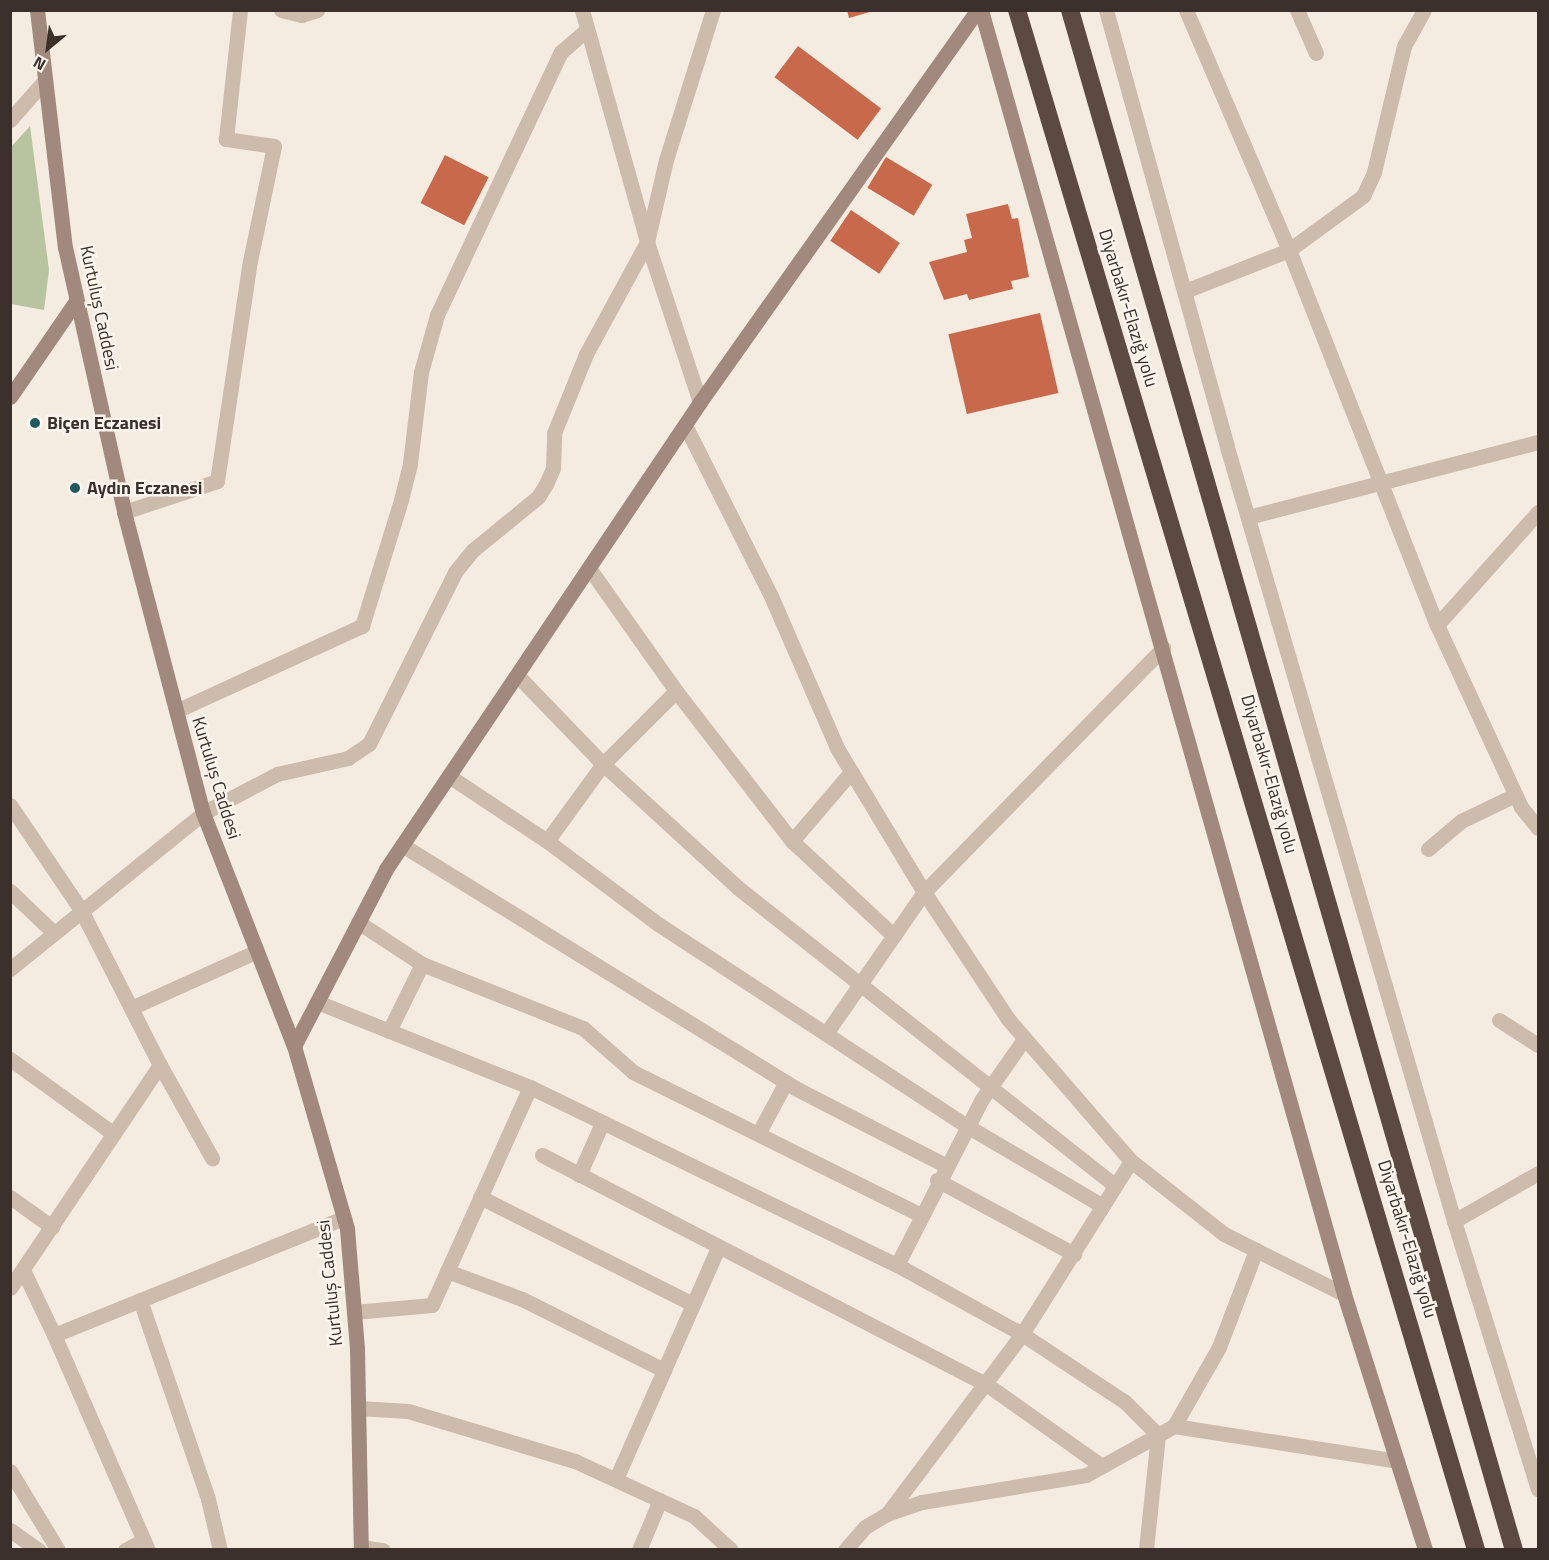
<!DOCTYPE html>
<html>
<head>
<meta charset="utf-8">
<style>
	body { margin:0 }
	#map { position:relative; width:1549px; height:1560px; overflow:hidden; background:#f4ebe1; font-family:"Titillium Web",sans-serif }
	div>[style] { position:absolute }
	.green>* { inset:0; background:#b8c4a0 }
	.building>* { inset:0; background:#c8694b; transform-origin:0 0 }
	.street>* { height:15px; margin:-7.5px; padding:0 7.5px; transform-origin:7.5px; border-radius:7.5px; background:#cdbbac }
	.secondary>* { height:15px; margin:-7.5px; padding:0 7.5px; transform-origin:7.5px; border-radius:7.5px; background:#a18a7d }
	.highway>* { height:18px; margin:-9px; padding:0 9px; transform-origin:9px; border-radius:9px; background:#5c4a42 }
	.dots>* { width:16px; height:16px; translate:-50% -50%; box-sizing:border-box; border:3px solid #fbf5ee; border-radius:50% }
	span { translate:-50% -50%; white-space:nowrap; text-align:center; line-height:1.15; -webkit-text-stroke:5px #fbf5ee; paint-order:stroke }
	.street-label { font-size:18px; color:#3b302b }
	.poi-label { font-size:18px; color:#3b302b; font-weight:700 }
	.left { translate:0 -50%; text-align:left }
	.frame { position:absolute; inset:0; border:12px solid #3b302b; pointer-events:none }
	.north { position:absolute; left:18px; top:18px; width:60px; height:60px; -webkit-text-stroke:4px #fbf5ee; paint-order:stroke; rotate:209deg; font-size:16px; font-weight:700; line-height:24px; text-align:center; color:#3b302b }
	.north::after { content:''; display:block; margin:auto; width:21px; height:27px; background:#3b302b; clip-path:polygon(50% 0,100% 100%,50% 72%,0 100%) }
</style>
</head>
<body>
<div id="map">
	<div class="green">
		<div style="clip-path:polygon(30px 126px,49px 270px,44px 310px,11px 304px,11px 147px)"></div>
	</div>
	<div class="building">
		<div style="clip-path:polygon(847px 10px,873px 10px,873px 11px,849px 18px)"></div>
		<div style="left:798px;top:46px;width:104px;height:39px;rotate:37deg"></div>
		<div style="left:445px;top:155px;width:49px;height:54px;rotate:27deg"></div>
		<div style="left:886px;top:157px;width:54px;height:36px;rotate:31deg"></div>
		<div style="clip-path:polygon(1008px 204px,1012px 219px,1018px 218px,1029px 277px,1011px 281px,1013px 289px,969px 300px,967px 294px,944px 300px,929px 262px,967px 252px,964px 240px,972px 238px,966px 214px)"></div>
		<div style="left:851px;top:210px;width:59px;height:37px;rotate:34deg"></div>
		<div style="left:1040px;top:313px;width:82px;height:94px;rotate:77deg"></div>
	</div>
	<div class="street">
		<div style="left:281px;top:10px;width:21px;rotate:14deg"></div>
		<div style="left:301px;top:15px;width:17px;rotate:-17deg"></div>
		<div style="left:582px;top:10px;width:241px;rotate:74.3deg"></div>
		<div style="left:647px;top:242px;width:169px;rotate:71.7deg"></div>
		<div style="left:1106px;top:10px;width:453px;rotate:74.5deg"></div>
		<div style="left:1227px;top:447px;width:807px;rotate:73.65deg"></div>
		<div style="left:1454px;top:1221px;width:281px;rotate:72.6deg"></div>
		<div style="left:1186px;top:10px;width:261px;rotate:66.8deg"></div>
		<div style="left:1289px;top:250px;width:403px;rotate:68.5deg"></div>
		<div style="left:1437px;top:625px;width:200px;rotate:65.2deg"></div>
		<div style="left:1521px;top:807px;width:27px;rotate:51deg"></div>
		<div style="left:1297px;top:10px;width:47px;rotate:66.2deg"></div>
		<div style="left:10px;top:120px;width:53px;rotate:-48.8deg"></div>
		<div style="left:1185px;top:291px;width:112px;rotate:-21.5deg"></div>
		<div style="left:1289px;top:250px;width:92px;rotate:-36.1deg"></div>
		<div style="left:1363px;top:196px;width:26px;rotate:-65deg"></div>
		<div style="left:1374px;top:172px;width:130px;rotate:-76.6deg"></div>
		<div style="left:1404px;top:46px;width:41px;rotate:-60.9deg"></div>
		<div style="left:685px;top:425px;width:191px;rotate:63.3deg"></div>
		<div style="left:771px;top:596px;width:166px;rotate:66.5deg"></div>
		<div style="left:837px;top:748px;width:168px;rotate:58.9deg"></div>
		<div style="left:924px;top:892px;width:152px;rotate:56.5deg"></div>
		<div style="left:1008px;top:1019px;width:188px;rotate:49.1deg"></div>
		<div style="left:1131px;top:1161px;width:118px;rotate:38.1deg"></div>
		<div style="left:1224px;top:1234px;width:134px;rotate:26.6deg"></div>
		<div style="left:124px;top:512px;width:98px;rotate:-18.4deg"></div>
		<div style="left:217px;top:481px;width:222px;rotate:-81.5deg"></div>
		<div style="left:250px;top:261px;width:117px;rotate:-78.2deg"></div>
		<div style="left:274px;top:146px;width:49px;rotate:-171.7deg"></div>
		<div style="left:226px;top:139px;width:130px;rotate:-83.8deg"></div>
		<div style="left:1248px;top:517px;width:300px;rotate:-14.5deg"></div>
		<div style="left:589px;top:568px;width:151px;rotate:54.7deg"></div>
		<div style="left:676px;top:691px;width:190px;rotate:52.3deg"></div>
		<div style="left:792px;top:841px;width:139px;rotate:43deg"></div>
		<div style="left:1437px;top:625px;width:152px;rotate:-48.2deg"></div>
		<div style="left:517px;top:675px;width:124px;rotate:46deg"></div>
		<div style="left:603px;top:764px;width:182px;rotate:42.5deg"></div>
		<div style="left:737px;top:887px;width:481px;rotate:38.3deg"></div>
		<div style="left:176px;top:711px;width:205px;rotate:-24.6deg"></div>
		<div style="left:362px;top:626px;width:132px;rotate:-72.8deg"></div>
		<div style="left:401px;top:500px;width:38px;rotate:-76deg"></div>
		<div style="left:410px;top:463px;width:92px;rotate:-83.1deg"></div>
		<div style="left:421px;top:372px;width:59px;rotate:-74.3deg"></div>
		<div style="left:437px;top:315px;width:291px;rotate:-64.8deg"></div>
		<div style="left:561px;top:52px;width:33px;rotate:-41deg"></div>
		<div style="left:449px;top:776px;width:118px;rotate:33.6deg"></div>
		<div style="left:547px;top:841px;width:139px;rotate:36.8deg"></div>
		<div style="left:658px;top:924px;width:369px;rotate:33.2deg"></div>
		<div style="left:967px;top:1126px;width:156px;rotate:30.5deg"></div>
		<div style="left:10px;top:805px;width:127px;rotate:55.9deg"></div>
		<div style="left:81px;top:910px;width:174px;rotate:63deg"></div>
		<div style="left:547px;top:841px;width:95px;rotate:-54deg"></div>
		<div style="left:603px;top:764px;width:103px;rotate:-45deg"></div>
		<div style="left:792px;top:841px;width:91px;rotate:-49.5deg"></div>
		<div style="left:402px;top:845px;width:462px;rotate:31.7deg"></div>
		<div style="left:795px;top:1088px;width:169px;rotate:27.2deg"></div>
		<div style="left:1428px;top:849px;width:43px;rotate:-40.3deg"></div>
		<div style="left:1461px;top:821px;width:60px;rotate:-25.7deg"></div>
		<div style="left:10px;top:891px;width:61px;rotate:43.7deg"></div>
		<div style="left:358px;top:922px;width:77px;rotate:33.3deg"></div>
		<div style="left:422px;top:964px;width:173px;rotate:21.7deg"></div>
		<div style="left:583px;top:1028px;width:67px;rotate:41.3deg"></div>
		<div style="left:633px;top:1072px;width:322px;rotate:26.4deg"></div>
		<div style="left:10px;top:969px;width:248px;rotate:-38.9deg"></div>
		<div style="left:203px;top:813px;width:84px;rotate:-27.8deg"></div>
		<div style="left:277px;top:774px;width:73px;rotate:-12.7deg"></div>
		<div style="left:348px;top:758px;width:25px;rotate:-34deg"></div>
		<div style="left:369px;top:744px;width:192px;rotate:-63.4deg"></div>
		<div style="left:455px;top:572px;width:28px;rotate:-51deg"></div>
		<div style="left:473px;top:550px;width:84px;rotate:-39.2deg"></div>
		<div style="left:538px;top:497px;width:15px;rotate:-58deg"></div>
		<div style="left:546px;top:484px;width:17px;rotate:-66deg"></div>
		<div style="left:553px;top:468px;width:35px;rotate:-88deg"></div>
		<div style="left:554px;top:433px;width:85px;rotate:-67.9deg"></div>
		<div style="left:586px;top:354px;width:128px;rotate:-61.4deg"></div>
		<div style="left:647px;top:242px;width:84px;rotate:-77deg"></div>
		<div style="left:666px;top:160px;width:157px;rotate:-72.6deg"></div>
		<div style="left:317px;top:1002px;width:229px;rotate:21.8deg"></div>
		<div style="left:530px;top:1087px;width:408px;rotate:25.9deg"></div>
		<div style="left:897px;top:1265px;width:143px;rotate:28.9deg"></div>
		<div style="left:1022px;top:1334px;width:123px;rotate:33.4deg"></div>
		<div style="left:1125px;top:1402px;width:47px;rotate:45deg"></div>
		<div style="left:1158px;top:1435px;width:116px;rotate:96deg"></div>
		<div style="left:131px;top:1008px;width:138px;rotate:-24.3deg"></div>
		<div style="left:1499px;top:1020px;width:46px;rotate:32.7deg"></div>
		<div style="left:389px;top:1031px;width:75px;rotate:-63.8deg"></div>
		<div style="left:827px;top:1032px;width:170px;rotate:-55.3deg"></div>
		<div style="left:924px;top:892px;width:342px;rotate:-45.6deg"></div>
		<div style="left:10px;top:1059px;width:128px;rotate:35.8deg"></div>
		<div style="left:758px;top:1134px;width:59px;rotate:-61.7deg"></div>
		<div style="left:542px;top:1155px;width:500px;rotate:27.3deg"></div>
		<div style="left:986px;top:1384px;width:142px;rotate:35.3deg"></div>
		<div style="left:579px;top:1175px;width:57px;rotate:-66.1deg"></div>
		<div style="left:937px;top:1180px;width:156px;rotate:28.4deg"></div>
		<div style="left:10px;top:1197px;width:52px;rotate:35.5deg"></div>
		<div style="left:480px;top:1197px;width:238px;rotate:26.7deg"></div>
		<div style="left:1454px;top:1221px;width:97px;rotate:-29.7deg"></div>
		<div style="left:897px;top:1265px;width:186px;rotate:-62.9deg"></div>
		<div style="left:982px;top:1099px;width:73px;rotate:-55deg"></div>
		<div style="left:23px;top:1270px;width:72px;rotate:64.5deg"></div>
		<div style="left:447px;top:1271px;width:80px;rotate:20.5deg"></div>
		<div style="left:522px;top:1299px;width:159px;rotate:26.6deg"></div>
		<div style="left:10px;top:1288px;width:269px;rotate:-56.1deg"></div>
		<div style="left:160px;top:1065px;width:107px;rotate:60.8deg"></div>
		<div style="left:140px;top:1300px;width:210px;rotate:71.1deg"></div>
		<div style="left:208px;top:1499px;width:52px;rotate:76.8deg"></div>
		<div style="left:354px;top:1312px;width:78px;rotate:-5.1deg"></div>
		<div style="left:432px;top:1305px;width:239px;rotate:-65.8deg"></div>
		<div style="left:359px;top:1408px;width:49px;rotate:3.5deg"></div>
		<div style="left:408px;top:1411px;width:174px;rotate:16.7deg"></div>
		<div style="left:575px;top:1461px;width:131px;rotate:24.8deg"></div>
		<div style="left:694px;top:1516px;width:50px;rotate:42.6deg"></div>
		<div style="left:1174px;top:1426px;width:226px;rotate:8.9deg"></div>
		<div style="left:10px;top:1471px;width:92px;rotate:58.7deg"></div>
		<div style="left:616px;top:1479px;width:253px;rotate:-66.2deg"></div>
		<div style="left:887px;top:1514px;width:225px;rotate:-53.1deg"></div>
		<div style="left:1022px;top:1334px;width:204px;rotate:-57.8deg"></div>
		<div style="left:10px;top:1530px;width:35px;rotate:35deg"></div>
		<div style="left:361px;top:1547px;width:22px;rotate:8deg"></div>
		<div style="left:125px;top:1550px;width:21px;rotate:-28deg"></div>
		<div style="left:148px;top:1550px;width:235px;rotate:-113.6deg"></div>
		<div style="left:54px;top:1335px;width:313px;rotate:-22deg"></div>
		<div style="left:639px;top:1550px;width:54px;rotate:-67.2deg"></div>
		<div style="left:845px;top:1550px;width:30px;rotate:-49deg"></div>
		<div style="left:865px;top:1527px;width:26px;rotate:-31deg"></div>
		<div style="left:887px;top:1514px;width:37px;rotate:-19deg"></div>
		<div style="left:922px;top:1502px;width:166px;rotate:-9.3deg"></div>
		<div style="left:1086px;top:1475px;width:101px;rotate:-29.1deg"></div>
		<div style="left:1174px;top:1426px;width:91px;rotate:-60.3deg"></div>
		<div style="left:1219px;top:1347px;width:104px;rotate:-69.1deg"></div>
	</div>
	<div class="secondary">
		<div style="left:37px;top:10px;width:239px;rotate:83.3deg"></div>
		<div style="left:65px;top:247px;width:271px;rotate:77.4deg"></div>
		<div style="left:124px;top:512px;width:311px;rotate:75.3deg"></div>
		<div style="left:203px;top:813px;width:250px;rotate:68.7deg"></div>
		<div style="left:294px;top:1046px;width:191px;rotate:73.8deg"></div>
		<div style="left:347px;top:1229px;width:120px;rotate:85.2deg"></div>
		<div style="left:357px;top:1349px;width:201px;rotate:88.9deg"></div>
		<div style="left:981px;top:10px;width:1334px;rotate:74.21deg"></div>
		<div style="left:1344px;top:1294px;width:269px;rotate:72.4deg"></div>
		<div style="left:10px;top:397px;width:116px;rotate:-55.5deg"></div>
		<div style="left:294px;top:1046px;width:199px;rotate:-62.5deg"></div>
		<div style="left:386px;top:869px;width:563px;rotate:-56.08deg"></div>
		<div style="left:700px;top:402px;width:481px;rotate:-54.7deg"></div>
	</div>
	<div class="highway">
		<div style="left:1017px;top:10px;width:1607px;rotate:73.4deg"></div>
		<div style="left:1070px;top:10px;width:1603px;rotate:73.92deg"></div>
	</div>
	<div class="dots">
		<div style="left:35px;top:423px;background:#1f5a5e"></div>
		<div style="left:75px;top:488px;background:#1f5a5e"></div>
	</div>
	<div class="street-label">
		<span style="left:99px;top:308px;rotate:78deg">Kurtuluş Caddesi</span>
		<span style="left:1128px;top:308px;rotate:73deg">Diyarbakır-Elazığ yolu</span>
		<span style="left:1269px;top:774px;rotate:74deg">Diyarbakır-Elazığ yolu</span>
		<span style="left:216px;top:778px;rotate:73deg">Kurtuluş Caddesi</span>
		<span style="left:1407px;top:1239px;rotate:73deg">Diyarbakır-Elazığ yolu</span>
		<span style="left:330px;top:1283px;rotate:-96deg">Kurtuluş Caddesi</span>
	</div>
	<div class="poi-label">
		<span class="left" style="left:47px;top:423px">Biçen Eczanesi</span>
		<span class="left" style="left:87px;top:488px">Aydın Eczanesi</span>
	</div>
	<div class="frame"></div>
	<div class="north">N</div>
</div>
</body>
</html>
